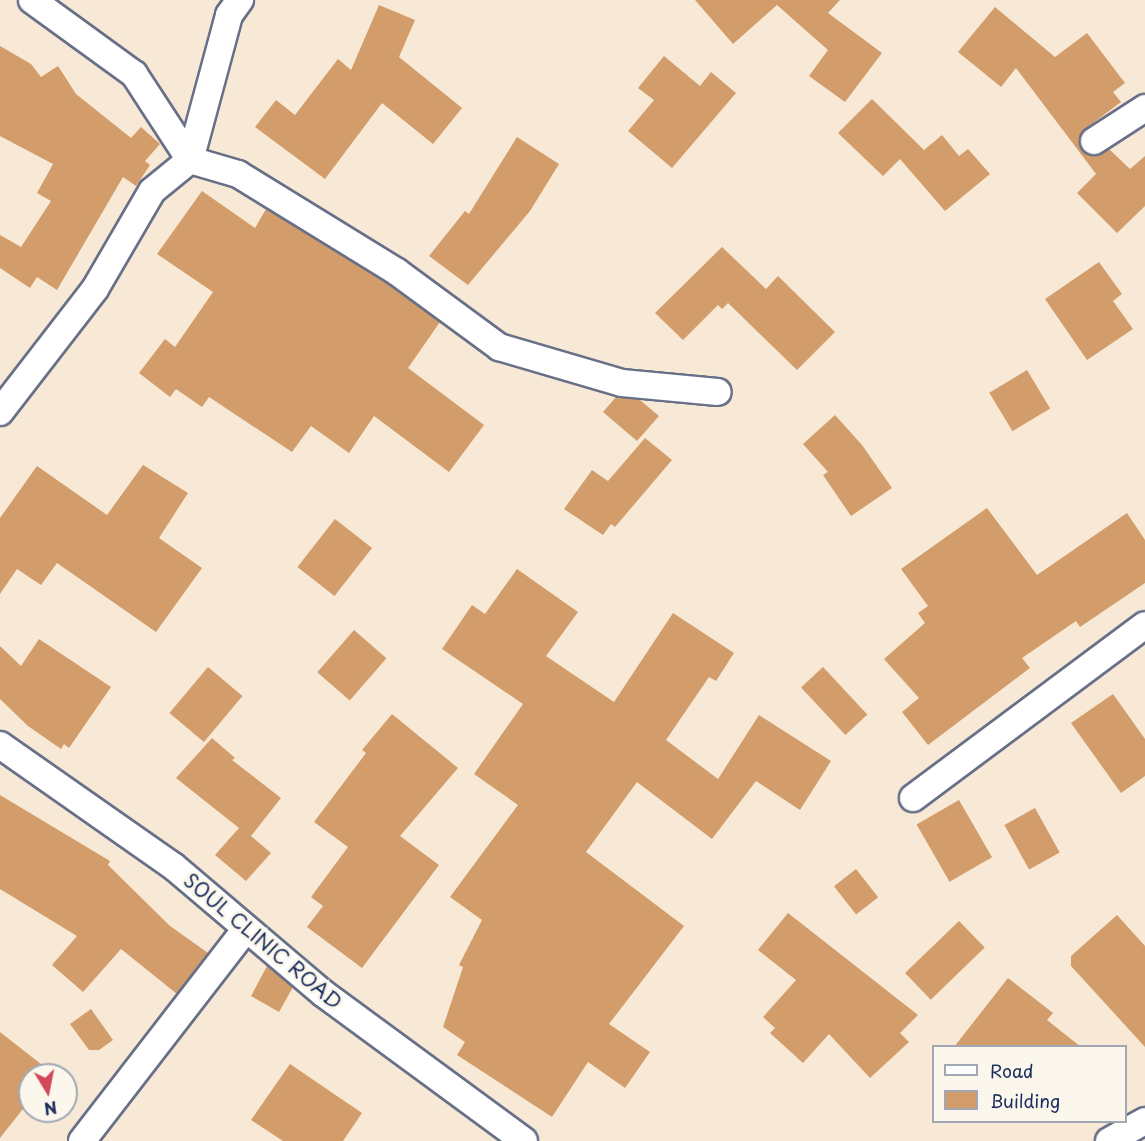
<!DOCTYPE html>
<html>
<head>
<meta charset="utf-8">
<style>
	body { margin:0 }
	#map { position:relative; width:1145px; height:1141px; overflow:hidden; background:#f7e9d5; font-family:"Playpen Sans",sans-serif }
	div>[style] { position:absolute }
	.building>* { inset:0; background:#d39d6b; transform-origin:0 0 }
	.roads { filter:drop-shadow(2px 0 #687088) drop-shadow(-2px 0 #687088) drop-shadow(0 2px #687088) drop-shadow(0 -2px #687088) }
	.minor>* { height:26px; margin:-13px; padding:0 13px; transform-origin:13px; border-radius:13px; background:#fff }
	span { translate:-50% -50%; white-space:nowrap; text-align:center; line-height:1.15; -webkit-text-stroke:6px #fbf7ec; paint-order:stroke }
	.street-label { font-size:20px; color:#1b2f5e }
	.legend { position:absolute; left:932px; top:1045px; width:195px; height:78px; box-sizing:border-box; background:#fbf7ec; border:2px solid #a1a7b3; margin:0; padding:8px 10px; list-style:none; font-size:18px; color:#1b2f5e }
	.legend li { display:flex; align-items:center; gap:12px; height:30px }
	.legend b { width:30px; border:2px solid #a1a7b3 }
	.north { position:absolute; left:18px; top:1063px; width:60px; height:60px; box-sizing:border-box; background:#fbf7ec; border:2px solid #a1a7b3; border-radius:50%; rotate:170deg; font-size:16px; font-weight:700; line-height:24px; text-align:center; color:#1b2f5e }
	.north::after { content:''; display:block; margin:auto; width:21px; height:27px; background:#d1495b; clip-path:polygon(50% 0,100% 100%,50% 72%,0 100%) }
</style>
</head>
<body>
<div id="map">
	<div class="building">
		<div style="clip-path:polygon(695px 0,840px 0,828px 13px,882px 53px,845px 102px,809px 76px,828px 50px,777px 5px,733px 44px)"></div>
		<div style="clip-path:polygon(379px 5px,415px 20px,399px 57px,462px 108px,433px 144px,382px 103px,325px 179px,255px 127px,276px 100px,295px 115px,338px 59px,351px 70px)"></div>
		<div style="clip-path:polygon(995px 7px,1055px 57px,1087px 33px,1125px 83px,1113px 92px,1121px 102px,1085px 129px,1079px 141px,1088px 155px,1095px 156px,1109px 149px,1130px 169px,1145px 156px,1145px 206px,1117px 233px,1077px 193px,1096px 174px,1016px 68px,1001px 87px,958px 52px)"></div>
		<div style="clip-path:polygon(0 46px,31px 64px,41px 77px,58px 66px,76px 94px,131px 138px,141px 127px,160px 144px,145px 161px,150px 165px,136px 186px,123px 177px,57px 290px,37px 277px,30px 288px,0 268px,0 235px,21px 247px,51px 201px,37px 193px,53px 164px,0 136px)"></div>
		<div style="clip-path:polygon(664px 56px,700px 86px,711px 72px,736px 93px,672px 168px,628px 131px,654px 100px,638px 88px)"></div>
		<div style="clip-path:polygon(872px 99px,924px 150px,942px 135px,959px 156px,968px 149px,990px 174px,945px 211px,900px 159px,883px 176px,838px 133px)"></div>
		<div style="clip-path:polygon(517px 137px,559px 164px,530px 211px,468px 285px,429px 256px,465px 211px,469px 214px)"></div>
		<div style="clip-path:polygon(202px 191px,255px 228px,266px 209px,389px 284px,440px 322px,408px 368px,484px 425px,449px 472px,374px 416px,349px 453px,311px 426px,292px 452px,209px 397px,202px 407px,176px 389px,170px 397px,139px 373px,165px 339px,175px 347px,213px 292px,157px 254px)"></div>
		<div style="clip-path:polygon(722px 247px,766px 289px,778px 276px,835px 332px,797px 370px,728px 303px,722px 309px,718px 305px,683px 340px,655px 313px)"></div>
		<div style="clip-path:polygon(1099px 262px,1122px 294px,1113px 301px,1133px 329px,1087px 360px,1045px 299px)"></div>
		<div style="left:1027px;top:370px;width:45px;height:44px;rotate:59deg"></div>
		<div style="clip-path:polygon(616px 397px,640px 400px,659px 416px,637px 441px,603px 412px)"></div>
		<div style="clip-path:polygon(835px 415px,862px 445px,892px 488px,851px 516px,823px 475px,828px 472px,803px 444px)"></div>
		<div style="clip-path:polygon(645px 438px,672px 460px,615px 527px,611px 524px,603px 535px,564px 509px,592px 470px,608px 481px)"></div>
		<div style="clip-path:polygon(143px 465px,188px 493px,159px 538px,202px 568px,156px 632px,57px 563px,41px 585px,17px 569px,0 594px,0 518px,37px 466px,107px 515px)"></div>
		<div style="clip-path:polygon(987px 508px,1037px 575px,1127px 513px,1145px 540px,1145px 583px,1080px 627px,1076px 621px,1022px 658px,1030px 668px,928px 745px,902px 712px,919px 698px,884px 659px,925px 623px,918px 613px,928px 606px,901px 569px)"></div>
		<div style="left:335px;top:519px;width:47px;height:61px;rotate:38deg"></div>
		<div style="clip-path:polygon(517px 569px,578px 612px,546px 656px,614px 702px,673px 613px,734px 653px,716px 681px,709px 677px,666px 740px,718px 779px,759px 715px,831px 761px,800px 810px,756px 781px,712px 839px,637px 782px,586px 852px,684px 926px,609px 1024px,650px 1052px,625px 1088px,588px 1062px,552px 1117px,457px 1055px,465px 1042px,443px 1027px,463px 967px,459px 965px,482px 920px,450px 897px,518px 805px,474px 774px,523px 704px,442px 649px,472px 605px,485px 614px)"></div>
		<div style="left:354px;top:630px;width:43px;height:56px;rotate:41deg"></div>
		<div style="clip-path:polygon(39px 639px,111px 687px,69px 748px,64px 744px,61px 749px,28px 726px,0 699px,0 646px,21px 666px)"></div>
		<div style="left:208px;top:667px;width:45px;height:60px;rotate:40deg"></div>
		<div style="left:823px;top:667px;width:65px;height:30px;rotate:47deg"></div>
		<div style="clip-path:polygon(1113px 694px,1145px 739px,1145px 776px,1121px 793px,1071px 723px)"></div>
		<div style="clip-path:polygon(392px 714px,458px 768px,400px 836px,439px 865px,362px 968px,307px 927px,323px 906px,311px 897px,348px 847px,314px 822px,366px 753px,362px 750px)"></div>
		<div style="clip-path:polygon(212px 738px,235px 758px,232px 760px,281px 798px,251px 836px,271px 853px,246px 881px,215px 855px,239px 828px,176px 778px)"></div>
		<div style="clip-path:polygon(0 795px,110px 861px,108px 865px,170px 926px,208px 953px,177px 994px,121px 949px,83px 992px,52px 965px,77px 936px,0 889px)"></div>
		<div style="left:959px;top:800px;width:66px;height:49px;rotate:60deg"></div>
		<div style="left:1035px;top:808px;width:51px;height:35px;rotate:61deg"></div>
		<div style="left:856px;top:869px;width:36px;height:28px;rotate:52deg"></div>
		<div style="clip-path:polygon(788px 913px,918px 1015px,900px 1033px,909px 1042px,870px 1078px,829px 1034px,803px 1063px,770px 1033px,775px 1028px,763px 1017px,796px 980px,758px 950px)"></div>
		<div style="clip-path:polygon(1117px 915px,1145px 946px,1145px 1047px,1071px 966px,1071px 956px)"></div>
		<div style="left:959px;top:921px;width:37px;height:75px;rotate:46deg"></div>
		<div style="clip-path:polygon(267px 966px,293px 987px,279px 1012px,251px 996px)"></div>
		<div style="clip-path:polygon(1008px 978px,1053px 1013px,1047px 1020px,1081px 1047px,954px 1047px)"></div>
		<div style="clip-path:polygon(91px 1009px,113px 1040px,99px 1050px,89px 1050px,70px 1024px)"></div>
		<div style="clip-path:polygon(0 1032px,55px 1075px,30px 1075px,30px 1100px,0 1138px)"></div>
		<div style="clip-path:polygon(290px 1064px,362px 1113px,343px 1141px,283px 1141px,251px 1120px)"></div>
	</div>
	<div class="roads">
		<div class="minor">
			<div style="left:32px;top:0;width:126px;rotate:36deg"></div>
			<div style="left:134px;top:74px;width:103px;rotate:56.9deg"></div>
			<div style="left:1094px;top:141px;width:61px;rotate:-32.9deg"></div>
			<div style="left:190px;top:160px;width:150px;rotate:-74.9deg"></div>
			<div style="left:229px;top:15px;width:19px;rotate:-54deg"></div>
			<div style="left:0;top:412px;width:155px;rotate:-52.3deg"></div>
			<div style="left:95px;top:289px;width:113px;rotate:-59.8deg"></div>
			<div style="left:152px;top:191px;width:49px;rotate:-39.2deg"></div>
			<div style="left:190px;top:160px;width:50px;rotate:16.3deg"></div>
			<div style="left:238px;top:174px;width:187px;rotate:31.6deg"></div>
			<div style="left:397px;top:272px;width:127px;rotate:36.3deg"></div>
			<div style="left:499px;top:347px;width:128px;rotate:16.3deg"></div>
			<div style="left:622px;top:383px;width:96px;rotate:5.4deg"></div>
			<div style="left:0;top:745px;width:211px;rotate:35deg"></div>
			<div style="left:173px;top:866px;width:198px;rotate:40.3deg"></div>
			<div style="left:324px;top:994px;width:248px;rotate:36.3deg"></div>
			<div style="left:913px;top:798px;width:289px;rotate:-36.7deg"></div>
			<div style="left:82px;top:1141px;width:267px;rotate:-52.3deg"></div>
			<div style="left:1109px;top:1141px;width:41px;rotate:-29.1deg"></div>
		</div>
	</div>
	<div class="street-label">
		<span style="left:263px;top:941px;rotate:40deg">SOUL CLINIC ROAD</span>
	</div>
	<ul class="legend">
	<li><b style="height:8px;background:#fff"></b>Road</li>
	<li><b style="height:16px;background:#d39d6b"></b>Building</li>
	</ul>
	<div class="north">N</div>
</div>
</body>
</html>
